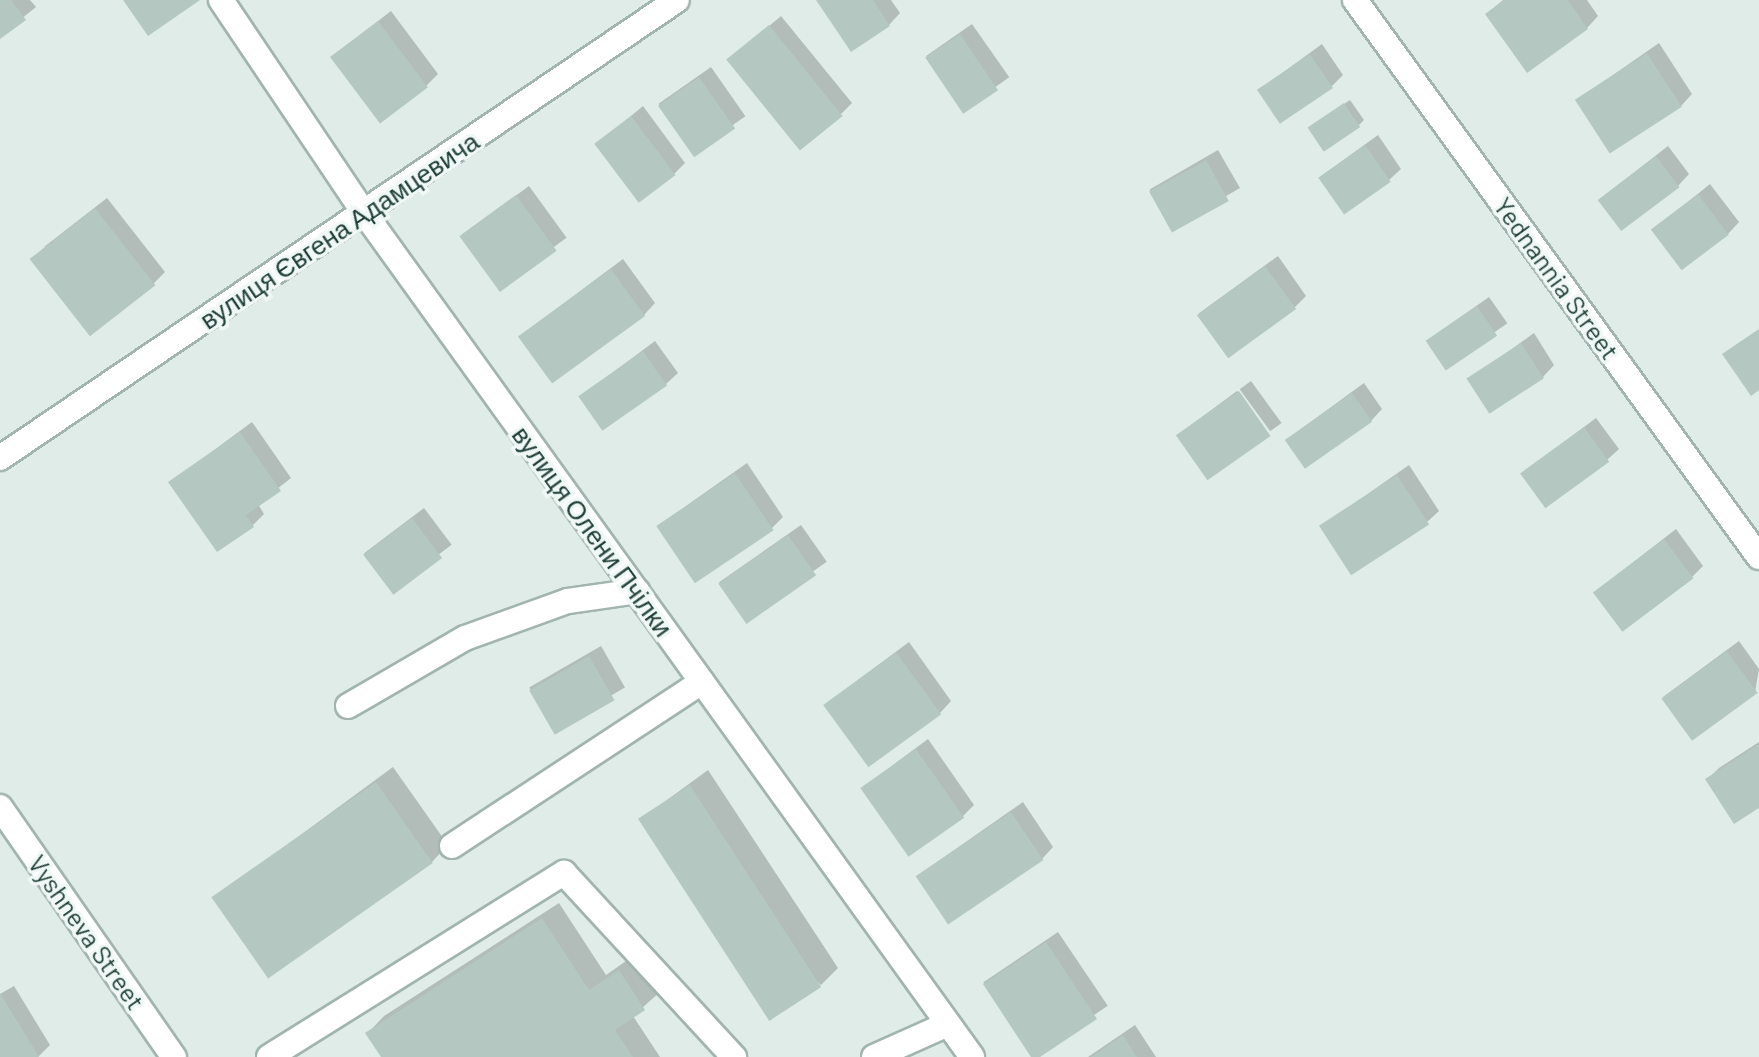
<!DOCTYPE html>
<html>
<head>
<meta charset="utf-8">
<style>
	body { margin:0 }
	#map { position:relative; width:1759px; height:1057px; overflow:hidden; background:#dfece7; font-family:Barlow,sans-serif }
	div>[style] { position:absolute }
	.shadow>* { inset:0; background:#0003; transform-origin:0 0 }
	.building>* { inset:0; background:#b4c7c1; transform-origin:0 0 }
	.roads { filter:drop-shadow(2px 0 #a2b4af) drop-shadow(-2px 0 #a2b4af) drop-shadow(0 2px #a2b4af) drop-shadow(0 -2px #a2b4af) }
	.minor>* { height:24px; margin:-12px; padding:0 12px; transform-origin:12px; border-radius:12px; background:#fff }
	span { translate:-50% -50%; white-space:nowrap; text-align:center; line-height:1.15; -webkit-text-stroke:7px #f0f8f5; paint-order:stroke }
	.street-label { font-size:26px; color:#1f3e38 }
</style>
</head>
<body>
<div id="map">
	<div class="shadow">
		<div style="clip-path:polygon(0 0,30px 0,36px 7px,0 36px)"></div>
		<div style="clip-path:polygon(819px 0,891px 0,900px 13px,889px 25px)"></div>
		<div style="clip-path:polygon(1503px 0,1587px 0,1598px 16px,1587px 28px,1487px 14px)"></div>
		<div style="clip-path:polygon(391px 11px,438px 74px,426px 86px,332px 57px)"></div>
		<div style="clip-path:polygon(781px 16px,852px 103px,841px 114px,729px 60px)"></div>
		<div style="left:972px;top:24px;width:65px;height:56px;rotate:55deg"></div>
		<div style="clip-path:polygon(1659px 43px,1692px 94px,1681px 106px,1577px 100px)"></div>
		<div style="clip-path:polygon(1322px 44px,1343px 75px,1332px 86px,1259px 90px)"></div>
		<div style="left:711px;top:67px;width:60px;height:64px;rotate:55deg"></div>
		<div style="clip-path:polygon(1350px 100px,1364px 120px,1359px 125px,1316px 123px)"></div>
		<div style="clip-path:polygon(643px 106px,685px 163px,674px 174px,597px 144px)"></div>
		<div style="clip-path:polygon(1378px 135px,1401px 169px,1389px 180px,1320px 177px)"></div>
		<div style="clip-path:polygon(1668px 146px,1689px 174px,1678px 186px,1600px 199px)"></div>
		<div style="left:1218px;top:150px;width:44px;height:79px;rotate:60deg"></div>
		<div style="clip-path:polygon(1710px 184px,1739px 222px,1728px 234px,1653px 230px)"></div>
		<div style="left:529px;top:186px;width:64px;height:83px;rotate:54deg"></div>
		<div style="clip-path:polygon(107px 198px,165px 272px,153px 284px,44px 247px)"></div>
		<div style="clip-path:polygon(1278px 256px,1306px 296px,1294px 308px,1198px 314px)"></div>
		<div style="clip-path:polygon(623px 259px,655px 303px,644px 315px,520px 336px)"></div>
		<div style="left:1489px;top:297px;width:32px;height:75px;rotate:55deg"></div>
		<div style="clip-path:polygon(1534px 333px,1554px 365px,1543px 377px,1469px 380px)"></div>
		<div style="clip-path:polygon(655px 341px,678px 373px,666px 384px,580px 397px)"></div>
		<div style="left:1251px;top:381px;width:52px;height:14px;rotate:54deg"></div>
		<div style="clip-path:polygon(1364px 383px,1382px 409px,1371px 421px,1286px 440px)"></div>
		<div style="clip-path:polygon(1237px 391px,1268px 435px,1179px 436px,1191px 425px)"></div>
		<div style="clip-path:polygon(1596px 418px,1619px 449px,1607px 460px,1523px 473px)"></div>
		<div style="clip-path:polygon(252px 422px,291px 478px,258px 504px,264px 514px,253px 525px,218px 550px,171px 482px)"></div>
		<div style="clip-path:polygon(747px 463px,783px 517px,772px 528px,659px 525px)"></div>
		<div style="clip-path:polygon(1409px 465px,1439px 511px,1427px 522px,1322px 526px)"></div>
		<div style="left:424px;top:508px;width:46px;height:75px;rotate:53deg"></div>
		<div style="left:801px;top:525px;width:45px;height:100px;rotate:55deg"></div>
		<div style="clip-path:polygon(1676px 529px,1703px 566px,1692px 577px,1595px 592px)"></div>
		<div style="clip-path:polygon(1739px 641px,1759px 669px,1755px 692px,1663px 697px)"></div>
		<div style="clip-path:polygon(909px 642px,951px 701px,940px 713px,826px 704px)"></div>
		<div style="left:601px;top:646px;width:48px;height:83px;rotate:60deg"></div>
		<div style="clip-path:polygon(928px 739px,974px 805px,962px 817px,862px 788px)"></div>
		<div style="clip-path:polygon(1759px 742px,1759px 806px,1707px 780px,1719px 768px)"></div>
		<div style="clip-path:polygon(393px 767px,448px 845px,432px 862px,215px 898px)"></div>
		<div style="clip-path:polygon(708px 770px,838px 968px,821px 985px,641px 819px)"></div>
		<div style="clip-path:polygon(1023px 802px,1053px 847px,1042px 859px,917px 876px)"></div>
		<div style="clip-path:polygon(559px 903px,606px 975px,636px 954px,660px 992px,633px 1016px,660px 1057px,383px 1057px,368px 1033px,384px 1016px)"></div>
		<div style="left:1058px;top:932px;width:89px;height:90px;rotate:56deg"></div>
		<div style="clip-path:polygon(14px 986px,50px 1045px,38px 1057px,0 1057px,0 994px)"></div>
		<div style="clip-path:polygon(1135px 1025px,1156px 1057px,1088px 1057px)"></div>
	</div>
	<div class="building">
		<div style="clip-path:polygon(0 0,11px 0,26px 20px,0 39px)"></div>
		<div style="clip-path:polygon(123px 0,200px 0,148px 36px)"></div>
		<div style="clip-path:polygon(816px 0,873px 0,890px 26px,851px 52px)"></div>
		<div style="clip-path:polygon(1504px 0,1568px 0,1588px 29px,1527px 73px,1485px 14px)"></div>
		<div style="left:378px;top:21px;width:83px;height:60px;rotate:53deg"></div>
		<div style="left:769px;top:25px;width:117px;height:55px;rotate:51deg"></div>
		<div style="left:960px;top:34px;width:68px;height:42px;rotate:56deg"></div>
		<div style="left:1647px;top:53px;width:64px;height:86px;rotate:57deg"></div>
		<div style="left:1310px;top:54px;width:41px;height:64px;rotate:56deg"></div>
		<div style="left:699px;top:77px;width:63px;height:50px;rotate:55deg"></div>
		<div style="left:1344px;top:103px;width:29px;height:44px;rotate:56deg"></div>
		<div style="left:631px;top:116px;width:74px;height:46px;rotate:53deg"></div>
		<div style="left:1365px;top:145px;width:45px;height:57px;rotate:55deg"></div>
		<div style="left:1656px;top:156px;width:39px;height:73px;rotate:53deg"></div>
		<div style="left:1206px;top:160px;width:47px;height:65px;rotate:61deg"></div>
		<div style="left:1698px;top:194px;width:51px;height:59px;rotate:53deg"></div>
		<div style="left:516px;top:195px;width:69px;height:70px;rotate:54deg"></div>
		<div style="left:95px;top:208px;width:98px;height:83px;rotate:52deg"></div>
		<div style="left:1265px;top:266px;width:53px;height:84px;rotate:54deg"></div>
		<div style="left:611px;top:269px;width:58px;height:115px;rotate:54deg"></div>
		<div style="left:1477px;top:306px;width:36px;height:62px;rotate:56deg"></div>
		<div style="clip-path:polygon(1759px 329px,1759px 390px,1751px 396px,1722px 354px)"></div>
		<div style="left:1521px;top:343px;width:42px;height:65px;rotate:57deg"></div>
		<div style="left:643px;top:351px;width:42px;height:79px;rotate:55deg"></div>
		<div style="left:1239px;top:391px;width:55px;height:77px;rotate:55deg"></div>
		<div style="left:1352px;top:393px;width:35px;height:82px;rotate:55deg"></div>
		<div style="left:1584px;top:427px;width:43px;height:79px;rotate:54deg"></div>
		<div style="clip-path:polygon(240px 432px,281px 491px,246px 515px,254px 527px,217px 552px,168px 482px)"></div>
		<div style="left:735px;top:473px;width:69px;height:95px;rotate:56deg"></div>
		<div style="left:1397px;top:475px;width:59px;height:93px;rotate:57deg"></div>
		<div style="left:412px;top:518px;width:50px;height:61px;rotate:53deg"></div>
		<div style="left:788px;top:535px;width:49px;height:85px;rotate:55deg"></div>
		<div style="left:1664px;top:539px;width:49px;height:89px;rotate:53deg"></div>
		<div style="left:1727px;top:651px;width:52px;height:81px;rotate:54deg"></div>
		<div style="left:896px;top:652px;width:77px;height:90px;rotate:54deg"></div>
		<div style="left:589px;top:656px;width:51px;height:69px;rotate:60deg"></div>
		<div style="clip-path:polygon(1759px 744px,1759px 808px,1734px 824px,1705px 779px)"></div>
		<div style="left:916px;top:749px;width:84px;height:68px;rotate:55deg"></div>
		<div style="left:376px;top:782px;width:99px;height:201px;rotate:55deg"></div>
		<div style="left:690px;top:785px;width:241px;height:62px;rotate:57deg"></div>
		<div style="left:1011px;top:812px;width:58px;height:115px;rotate:56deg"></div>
		<div style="clip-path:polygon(542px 918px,589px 990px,619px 970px,645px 1010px,615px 1030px,633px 1057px,381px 1057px,365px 1033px)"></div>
		<div style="clip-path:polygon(1046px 942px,1097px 1019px,1040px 1057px,1031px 1057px,983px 984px)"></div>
		<div style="clip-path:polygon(0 993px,39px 1057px,0 1057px)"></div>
		<div style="clip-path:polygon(1123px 1035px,1137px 1057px,1091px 1057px)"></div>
	</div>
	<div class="roads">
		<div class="minor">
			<div style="left:221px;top:0;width:258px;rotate:56.1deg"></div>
			<div style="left:365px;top:214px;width:1039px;rotate:54.24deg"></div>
			<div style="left:1355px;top:0;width:688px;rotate:54.05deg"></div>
			<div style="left:0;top:458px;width:817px;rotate:-34.08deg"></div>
			<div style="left:348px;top:706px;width:135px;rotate:-30.2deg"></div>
			<div style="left:465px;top:638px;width:109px;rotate:-19.8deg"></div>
			<div style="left:568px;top:601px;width:70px;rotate:-8.2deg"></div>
			<div style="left:0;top:807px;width:305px;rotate:55.2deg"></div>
			<div style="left:452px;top:846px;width:299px;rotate:-33.3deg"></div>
			<div style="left:269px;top:1057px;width:348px;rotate:-32deg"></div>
			<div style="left:564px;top:873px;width:251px;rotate:47.3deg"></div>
			<div style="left:874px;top:1057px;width:81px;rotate:-24deg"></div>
		</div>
	</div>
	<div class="street-label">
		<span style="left:339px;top:230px;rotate:-34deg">вулиця Євгена Адамцевича</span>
		<span style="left:1557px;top:278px;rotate:54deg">Yednannia Street</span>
		<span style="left:593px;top:531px;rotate:54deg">вулиця Олени Пчілки</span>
		<span style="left:87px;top:932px;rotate:55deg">Vyshneva Street</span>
	</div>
</div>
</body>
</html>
